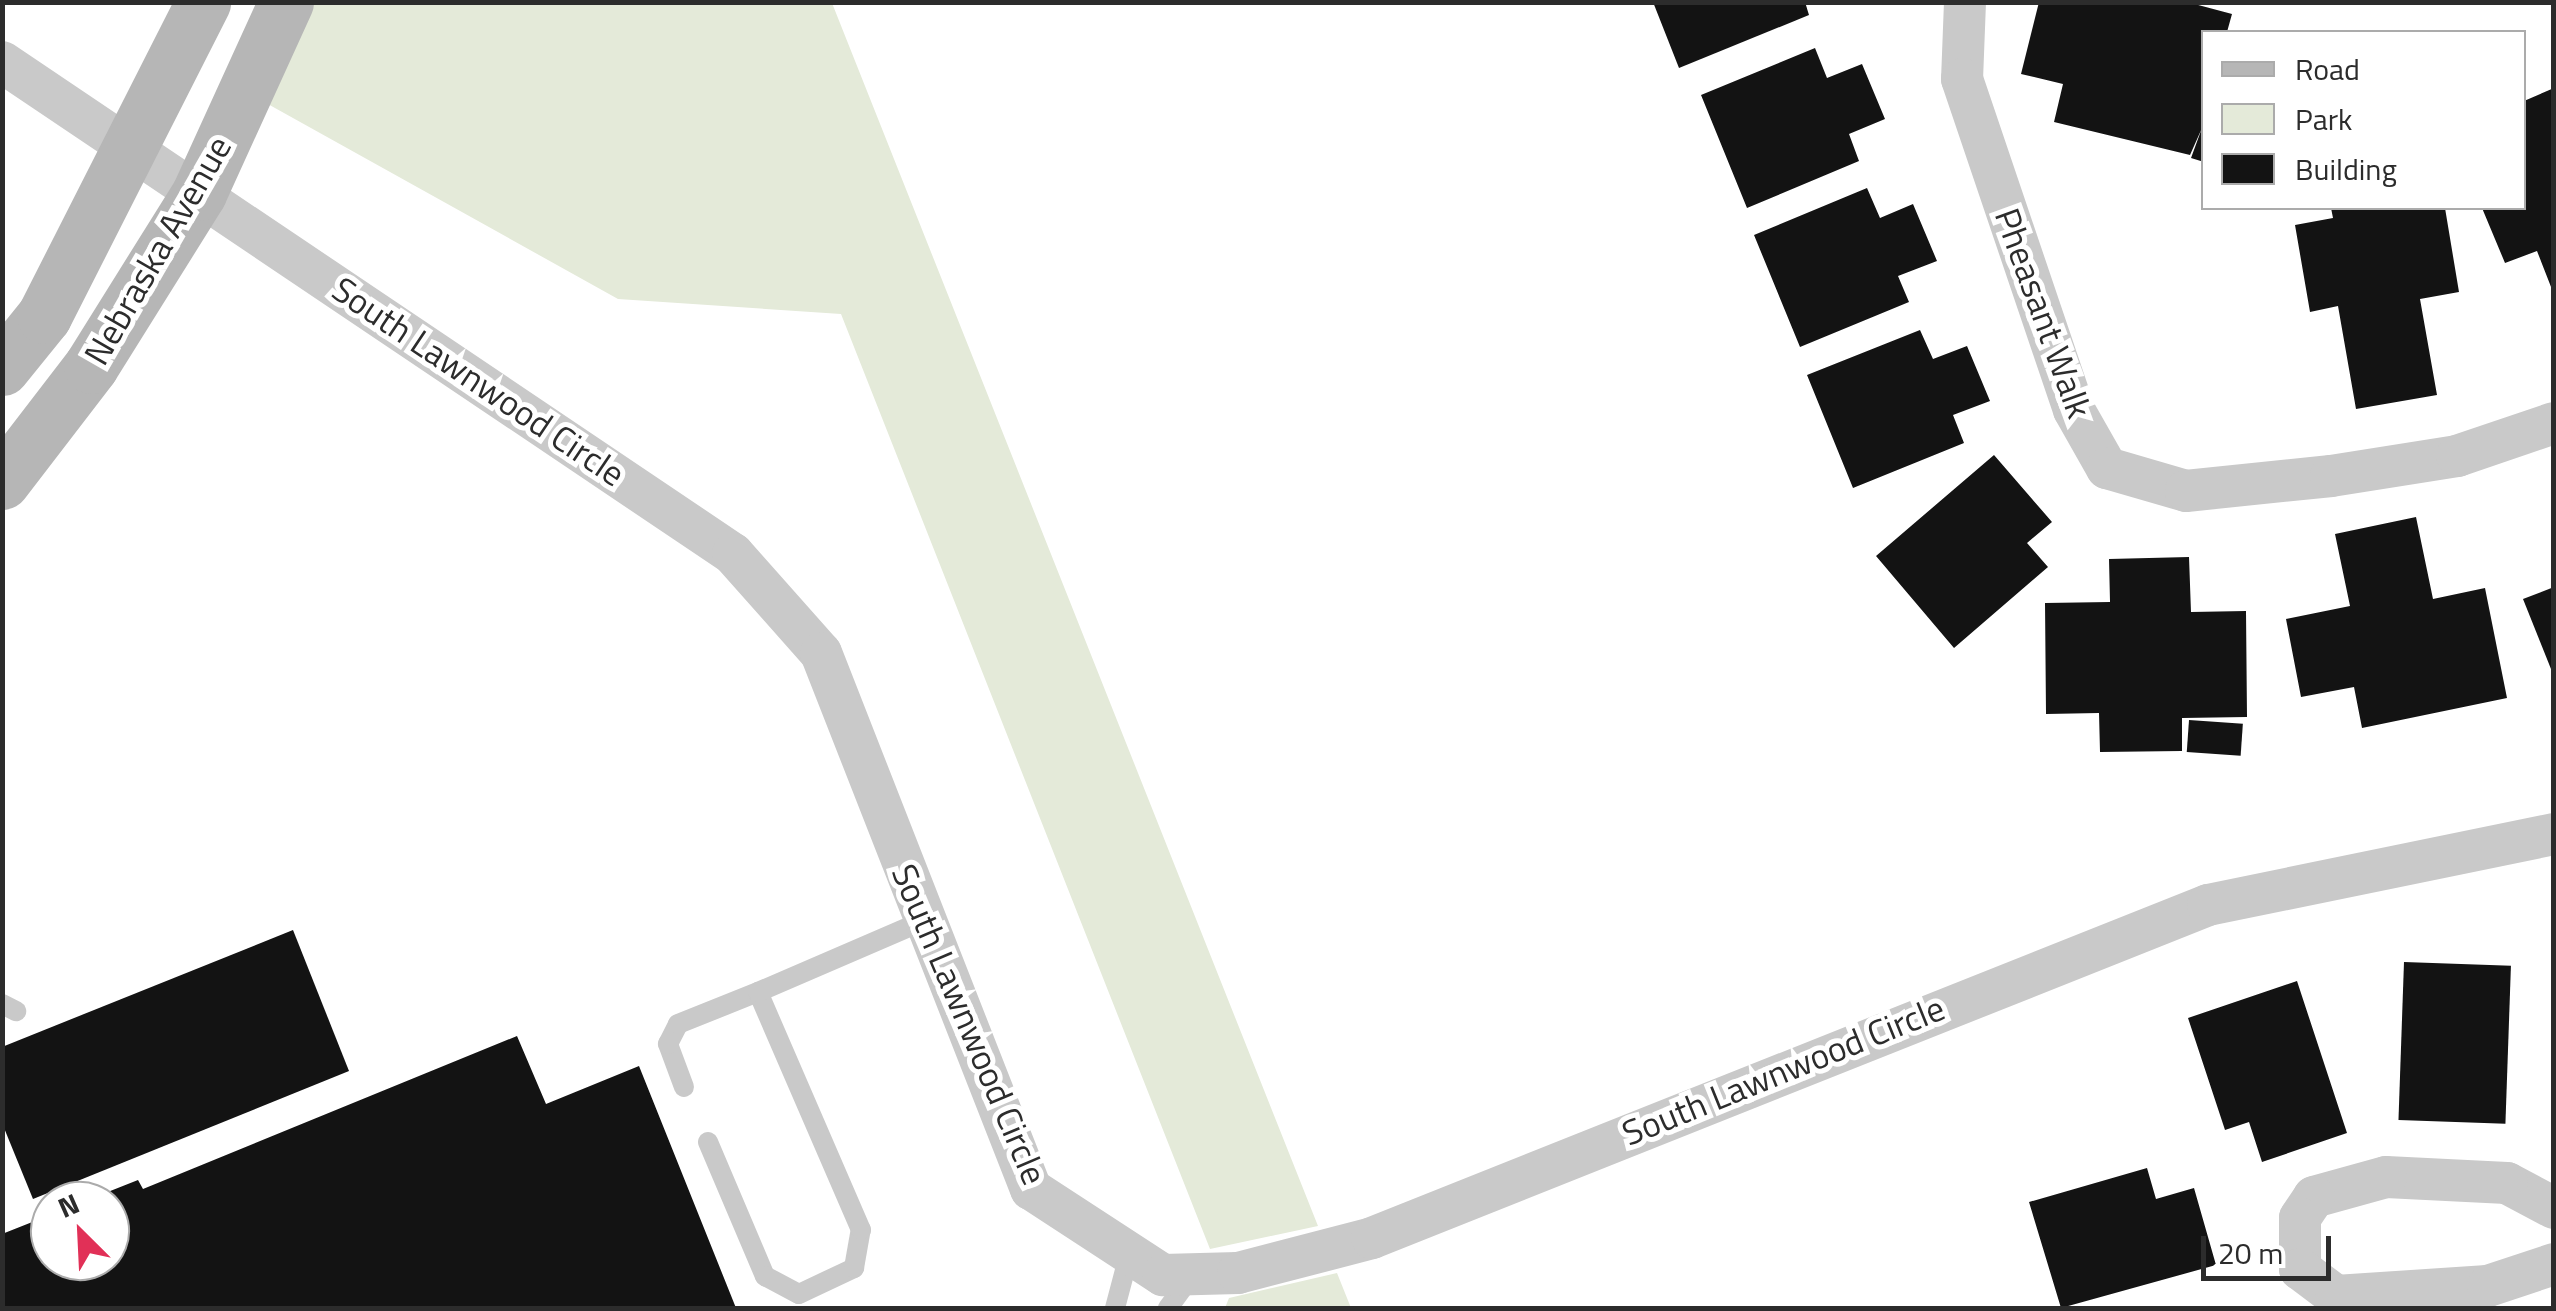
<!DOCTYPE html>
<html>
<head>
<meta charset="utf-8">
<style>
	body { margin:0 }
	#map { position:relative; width:2556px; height:1311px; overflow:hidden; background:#fff; font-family:"Titillium Web",sans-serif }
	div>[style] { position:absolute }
	.green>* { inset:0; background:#e4ead9 }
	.building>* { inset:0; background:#131313; transform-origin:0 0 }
	.lane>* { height:20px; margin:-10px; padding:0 10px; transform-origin:10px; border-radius:10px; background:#c9c9c9 }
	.street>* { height:42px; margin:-21px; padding:0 21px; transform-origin:21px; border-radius:21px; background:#c9c9c9 }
	.secondary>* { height:55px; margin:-27.5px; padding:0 27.5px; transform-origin:27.5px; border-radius:27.5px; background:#b6b6b6 }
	span { translate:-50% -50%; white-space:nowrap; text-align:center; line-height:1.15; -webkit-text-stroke:10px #fff; paint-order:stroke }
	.street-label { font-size:35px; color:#2c2c2c }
	.frame { position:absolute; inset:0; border:5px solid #2c2c2c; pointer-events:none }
	.legend { position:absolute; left:2201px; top:30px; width:325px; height:180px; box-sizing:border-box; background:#fff; border:2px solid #ababab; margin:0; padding:12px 18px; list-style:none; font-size:30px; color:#2c2c2c }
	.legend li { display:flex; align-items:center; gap:20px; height:50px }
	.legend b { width:50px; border:2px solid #ababab }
	.north { position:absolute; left:30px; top:1181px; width:100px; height:100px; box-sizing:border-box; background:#fff; border:2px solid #ababab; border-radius:50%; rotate:336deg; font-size:28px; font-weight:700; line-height:40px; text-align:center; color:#2c2c2c }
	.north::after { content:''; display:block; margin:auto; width:35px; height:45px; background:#e13057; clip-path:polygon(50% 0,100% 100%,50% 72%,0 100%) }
	.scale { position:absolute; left:2201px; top:1236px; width:130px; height:45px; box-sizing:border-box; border:5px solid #2c2c2c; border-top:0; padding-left:12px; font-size:30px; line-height:35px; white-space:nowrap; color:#2c2c2c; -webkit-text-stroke:8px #fff; paint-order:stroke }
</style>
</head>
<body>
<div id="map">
	<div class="green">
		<div style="clip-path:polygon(313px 3px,832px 3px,1318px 1226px,1210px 1249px,841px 314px,618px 299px,266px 103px)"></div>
		<div style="clip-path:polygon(1337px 1273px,1351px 1308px,1225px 1308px,1229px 1298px)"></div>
	</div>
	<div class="building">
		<div style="clip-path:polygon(1653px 2px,1805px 2px,1809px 15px,1679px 68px)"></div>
		<div style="clip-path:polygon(2039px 2px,2187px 2px,2232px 14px,2227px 32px,2204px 32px,2204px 162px,2191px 158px,2202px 128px,2190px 155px,2054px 122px,2063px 84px,2021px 74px)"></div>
		<div style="clip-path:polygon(1815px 48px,1827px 78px,1862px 64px,1885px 119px,1849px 134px,1859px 161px,1747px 208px,1701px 95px)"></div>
		<div style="clip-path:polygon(2554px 88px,2554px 292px,2553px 292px,2537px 251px,2505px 263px,2482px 208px,2524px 208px,2524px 101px)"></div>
		<div style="clip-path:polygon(1867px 188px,1880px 218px,1913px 204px,1937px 261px,1898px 276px,1909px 302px,1800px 347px,1754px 235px)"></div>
		<div style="clip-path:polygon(2331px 208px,2445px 208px,2459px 292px,2420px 299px,2437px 395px,2356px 409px,2338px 306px,2310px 312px,2295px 225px,2333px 218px)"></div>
		<div style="clip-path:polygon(1920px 330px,1933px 359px,1967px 346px,1990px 401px,1953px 415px,1964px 443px,1853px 488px,1807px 375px)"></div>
		<div style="clip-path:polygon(1994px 455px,2052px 522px,2027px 543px,2048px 567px,1954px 648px,1876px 556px)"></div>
		<div style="clip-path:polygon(2416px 517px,2433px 599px,2485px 588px,2507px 698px,2362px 728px,2354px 687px,2301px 697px,2286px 619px,2350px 606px,2335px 534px)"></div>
		<div style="clip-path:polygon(2189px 557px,2191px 612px,2246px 611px,2247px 717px,2182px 718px,2182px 751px,2100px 752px,2099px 713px,2046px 714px,2045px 603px,2110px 602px,2109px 559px)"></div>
		<div style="clip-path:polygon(2554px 587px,2554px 674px,2553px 674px,2523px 599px)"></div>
		<div style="left:2189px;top:720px;width:54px;height:32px;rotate:4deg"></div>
		<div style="clip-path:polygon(293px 930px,349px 1071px,33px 1199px,2px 1123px,2px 1047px)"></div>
		<div style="left:2404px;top:962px;width:107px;height:158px;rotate:2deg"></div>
		<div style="clip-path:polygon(2297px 981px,2347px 1133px,2262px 1162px,2249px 1122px,2225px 1130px,2188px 1018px)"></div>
		<div style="clip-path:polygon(517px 1036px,546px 1104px,639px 1066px,736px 1308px,2px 1308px,2px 1234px,50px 1215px,50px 1261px,110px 1261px,110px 1201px,85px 1201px,138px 1180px,143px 1189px)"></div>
		<div style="clip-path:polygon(2147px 1168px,2156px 1199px,2194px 1188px,2216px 1265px,2061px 1308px,2029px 1202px)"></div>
	</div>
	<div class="lane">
		<div style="left:2px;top:1004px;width:16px;rotate:27deg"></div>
		<div style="left:684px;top:1087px;width:46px;rotate:-110.4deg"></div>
		<div style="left:668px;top:1044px;width:22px;rotate:-63deg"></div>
		<div style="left:678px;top:1024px;width:86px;rotate:-21.8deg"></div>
		<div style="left:708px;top:1142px;width:146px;rotate:67deg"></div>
		<div style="left:765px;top:1276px;width:38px;rotate:28deg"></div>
		<div style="left:799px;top:1294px;width:61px;rotate:-25.3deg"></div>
		<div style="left:854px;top:1268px;width:39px;rotate:-80deg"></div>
		<div style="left:861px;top:1230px;width:259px;rotate:-113.4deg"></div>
		<div style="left:758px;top:992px;width:182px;rotate:-23.3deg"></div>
		<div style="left:1115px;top:1308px;width:55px;rotate:-75.2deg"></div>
		<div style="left:1168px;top:1308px;width:42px;rotate:-53.7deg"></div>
	</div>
	<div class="street">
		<div style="left:1965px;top:2px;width:77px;rotate:92.2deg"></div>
		<div style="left:1962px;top:79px;width:349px;rotate:71.3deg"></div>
		<div style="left:2074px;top:410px;width:67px;rotate:60.4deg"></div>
		<div style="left:2107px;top:468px;width:82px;rotate:16.2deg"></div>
		<div style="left:2186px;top:491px;width:146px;rotate:-5.9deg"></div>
		<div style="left:2331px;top:476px;width:128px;rotate:-9deg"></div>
		<div style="left:2457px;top:456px;width:102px;rotate:-18.8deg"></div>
		<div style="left:2px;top:62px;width:881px;rotate:33.94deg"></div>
		<div style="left:733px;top:554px;width:132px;rotate:48.4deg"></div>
		<div style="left:821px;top:653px;width:576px;rotate:68.61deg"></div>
		<div style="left:1031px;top:1189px;width:158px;rotate:33.1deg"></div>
		<div style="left:1163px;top:1275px;width:75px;rotate:-1.5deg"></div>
		<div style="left:1238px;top:1273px;width:138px;rotate:-14.6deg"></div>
		<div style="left:1372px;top:1238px;width:900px;rotate:-21.72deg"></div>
		<div style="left:2208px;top:905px;width:353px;rotate:-11.6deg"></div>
		<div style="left:2554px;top:1208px;width:53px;rotate:-152deg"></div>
		<div style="left:2507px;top:1183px;width:121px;rotate:-177.2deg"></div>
		<div style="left:2386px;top:1177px;width:75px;rotate:164.5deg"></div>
		<div style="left:2314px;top:1197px;width:25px;rotate:124deg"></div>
		<div style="left:2300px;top:1218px;width:51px;rotate:90deg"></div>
		<div style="left:2300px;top:1269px;width:45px;rotate:36.9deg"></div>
		<div style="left:2336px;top:1296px;width:152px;rotate:-3.8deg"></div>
		<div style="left:2488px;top:1286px;width:70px;rotate:-18.4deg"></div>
	</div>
	<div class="secondary">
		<div style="left:2px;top:368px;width:67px;rotate:-51.1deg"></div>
		<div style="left:44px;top:316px;width:352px;rotate:-63.1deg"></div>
		<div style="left:2px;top:482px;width:146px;rotate:-52.5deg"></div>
		<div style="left:91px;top:366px;width:204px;rotate:-58deg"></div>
		<div style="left:199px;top:193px;width:210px;rotate:-65.5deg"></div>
	</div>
	<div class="street-label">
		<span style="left:157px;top:250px;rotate:-60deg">Nebraska Avenue</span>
		<span style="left:2044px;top:313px;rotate:70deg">Pheasant Walk</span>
		<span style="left:479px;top:381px;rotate:34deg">South Lawnwood Circle</span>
		<span style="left:970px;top:1024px;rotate:67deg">South Lawnwood Circle</span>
		<span style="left:1783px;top:1070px;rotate:-22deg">South Lawnwood Circle</span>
	</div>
	<div class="frame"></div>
	<ul class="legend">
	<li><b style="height:12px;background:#b6b6b6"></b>Road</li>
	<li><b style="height:28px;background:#e4ead9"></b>Park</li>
	<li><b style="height:28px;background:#131313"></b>Building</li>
	</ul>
	<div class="north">N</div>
	<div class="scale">20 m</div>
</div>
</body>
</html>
